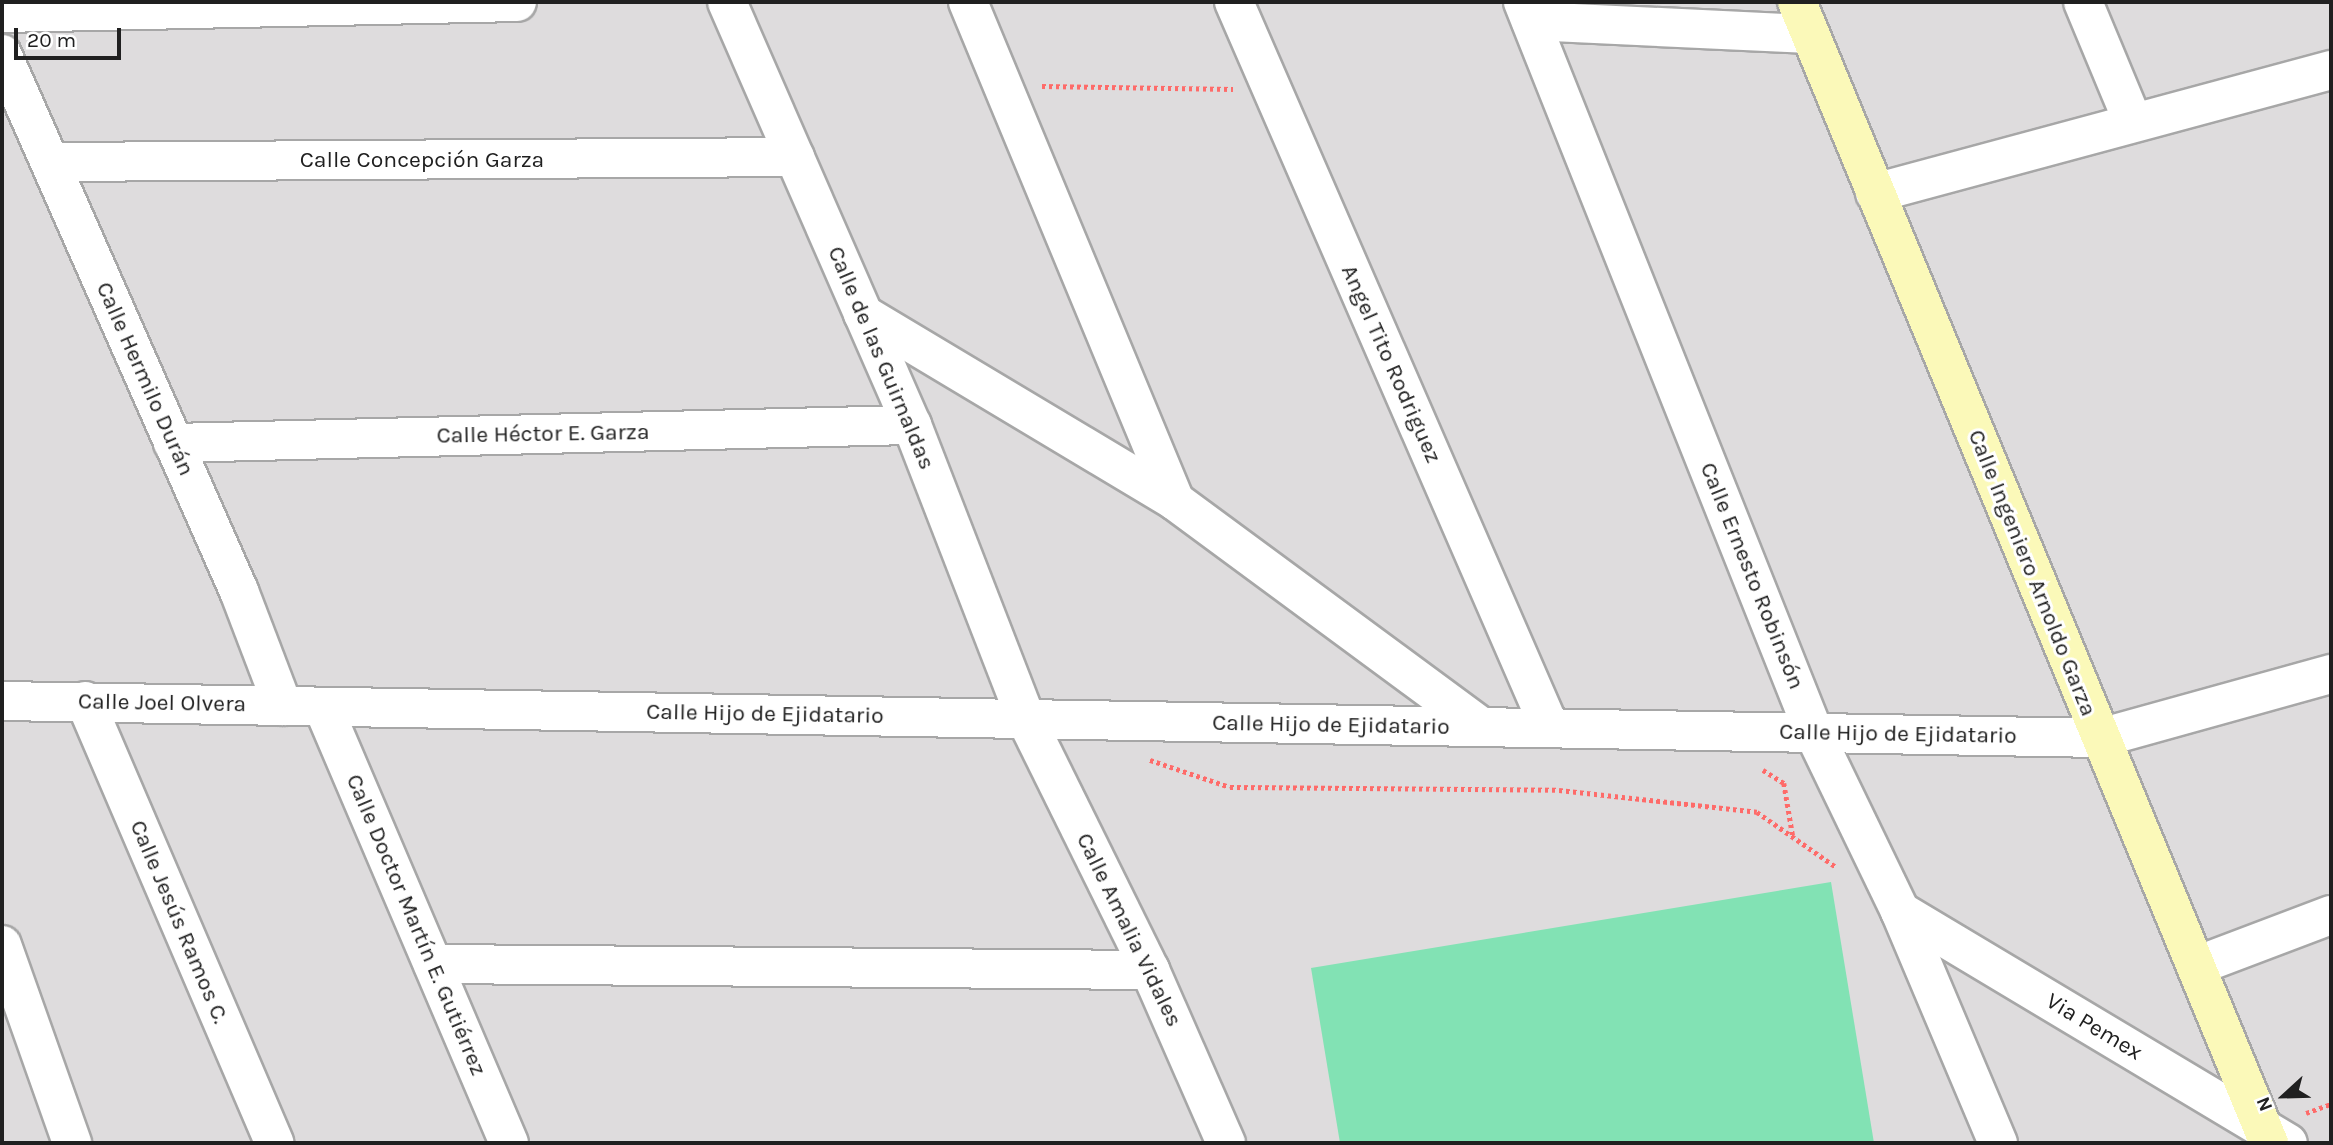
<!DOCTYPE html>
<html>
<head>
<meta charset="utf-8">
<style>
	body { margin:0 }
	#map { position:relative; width:2333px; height:1145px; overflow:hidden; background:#f0ece6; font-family:Karla,sans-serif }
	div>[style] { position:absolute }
	.residential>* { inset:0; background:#dedcdd; transform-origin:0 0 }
	.pitch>* { inset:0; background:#82e2b4 }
	.path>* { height:4.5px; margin-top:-2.25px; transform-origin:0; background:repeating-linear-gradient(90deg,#fe6b69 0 3.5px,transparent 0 7px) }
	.roads { filter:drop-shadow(2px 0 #a7a7a7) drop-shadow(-2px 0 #a7a7a7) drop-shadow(0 2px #a7a7a7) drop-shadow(0 -2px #a7a7a7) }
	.street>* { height:38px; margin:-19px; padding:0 19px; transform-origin:19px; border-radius:19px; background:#fff }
	.secondary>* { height:38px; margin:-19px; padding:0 19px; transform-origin:19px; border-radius:19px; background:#fbf9b9 }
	span { translate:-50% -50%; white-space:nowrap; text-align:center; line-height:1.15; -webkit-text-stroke:6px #fff; paint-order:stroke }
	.street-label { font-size:23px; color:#202020 }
	.frame { position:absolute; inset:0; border:4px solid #202020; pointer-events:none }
	.north { position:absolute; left:2249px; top:1061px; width:70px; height:70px; -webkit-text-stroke:5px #fff; paint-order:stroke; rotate:248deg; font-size:19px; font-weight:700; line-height:28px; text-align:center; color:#202020 }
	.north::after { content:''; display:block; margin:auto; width:24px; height:32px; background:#202020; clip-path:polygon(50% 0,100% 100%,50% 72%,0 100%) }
	.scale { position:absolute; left:14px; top:28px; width:107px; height:32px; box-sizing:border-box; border:4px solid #202020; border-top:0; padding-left:9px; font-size:21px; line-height:24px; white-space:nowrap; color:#202020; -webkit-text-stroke:5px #fff; paint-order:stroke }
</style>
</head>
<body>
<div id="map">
	<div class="residential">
		<div style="left:2px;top:2px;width:2329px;height:1141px"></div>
	</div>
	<div class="pitch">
		<div style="clip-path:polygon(1831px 882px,1874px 1143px,1340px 1143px,1311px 968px)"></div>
	</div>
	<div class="path">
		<div style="left:1042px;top:86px;width:191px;rotate:0.9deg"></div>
		<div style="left:1150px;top:760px;width:84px;rotate:18.6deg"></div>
		<div style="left:1230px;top:787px;width:329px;rotate:0.5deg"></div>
		<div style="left:1559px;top:790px;width:199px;rotate:6.3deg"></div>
		<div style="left:1757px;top:812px;width:96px;rotate:34.8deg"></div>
		<div style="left:1763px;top:770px;width:25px;rotate:32deg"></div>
		<div style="left:1784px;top:783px;width:55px;rotate:80.5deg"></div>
		<div style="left:2306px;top:1113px;width:27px;rotate:-20deg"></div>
	</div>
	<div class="roads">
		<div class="street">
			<div style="left:727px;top:2px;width:462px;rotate:66.4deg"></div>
			<div style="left:912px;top:425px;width:315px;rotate:68.8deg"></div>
			<div style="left:1026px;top:719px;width:280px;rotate:63.7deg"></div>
			<div style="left:1150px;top:970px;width:189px;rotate:66.3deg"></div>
			<div style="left:968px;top:2px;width:540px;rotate:67.47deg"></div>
			<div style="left:1234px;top:2px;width:790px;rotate:66.49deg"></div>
			<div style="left:1523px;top:2px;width:787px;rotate:68.29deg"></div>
			<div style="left:1814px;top:733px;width:198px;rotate:64.2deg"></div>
			<div style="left:1900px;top:911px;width:252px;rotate:67.1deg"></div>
			<div style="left:2083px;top:2px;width:130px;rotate:67.4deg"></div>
			<div style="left:2px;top:13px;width:515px;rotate:-1.22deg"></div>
			<div style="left:1531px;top:21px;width:279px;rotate:2.7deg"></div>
			<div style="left:2px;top:54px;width:587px;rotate:66.19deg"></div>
			<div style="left:239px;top:591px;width:123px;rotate:69.1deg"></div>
			<div style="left:50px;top:162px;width:745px;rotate:-0.38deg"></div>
			<div style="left:1875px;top:193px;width:472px;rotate:-15.1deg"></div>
			<div style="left:863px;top:314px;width:364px;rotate:30.9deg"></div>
			<div style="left:1175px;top:501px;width:380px;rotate:36.4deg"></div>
			<div style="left:173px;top:443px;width:739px;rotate:-1.4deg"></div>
			<div style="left:2px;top:701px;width:2098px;rotate:1.01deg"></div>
			<div style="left:2100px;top:738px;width:240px;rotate:-15.5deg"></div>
			<div style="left:85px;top:701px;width:481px;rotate:66.8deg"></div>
			<div style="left:323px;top:707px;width:474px;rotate:66.9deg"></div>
			<div style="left:1900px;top:911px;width:452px;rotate:30.9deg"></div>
			<div style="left:2px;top:945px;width:210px;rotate:70.5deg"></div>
			<div style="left:433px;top:964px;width:717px;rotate:0.48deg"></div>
			<div style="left:2196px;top:966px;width:144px;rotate:-20.7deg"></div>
		</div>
		<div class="secondary">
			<div style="left:1797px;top:2px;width:1235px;rotate:67.53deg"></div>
		</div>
	</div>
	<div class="street-label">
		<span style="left:422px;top:160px">Calle Concepción Garza</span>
		<span style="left:881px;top:358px;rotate:67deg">Calle de las Guirnaldas</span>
		<span style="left:1391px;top:364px;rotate:66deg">Angel Tito Rodriguez</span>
		<span style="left:145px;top:379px;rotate:66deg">Calle Hermilo Durán</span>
		<span style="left:543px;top:434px;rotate:-1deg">Calle Héctor E. Garza</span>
		<span style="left:2032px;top:573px;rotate:68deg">Calle Ingeniero Arnoldo Garza</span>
		<span style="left:1752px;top:576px;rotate:68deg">Calle Ernesto Robinsón</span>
		<span style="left:162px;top:703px;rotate:1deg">Calle Joel Olvera</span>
		<span style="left:765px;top:714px;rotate:1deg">Calle Hijo de Ejidatario</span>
		<span style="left:1331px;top:725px;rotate:1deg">Calle Hijo de Ejidatario</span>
		<span style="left:1898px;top:734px;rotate:1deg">Calle Hijo de Ejidatario</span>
		<span style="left:179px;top:922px;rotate:67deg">Calle Jesús Ramos C.</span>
		<span style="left:416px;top:925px;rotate:67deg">Calle Doctor Martín E. Gutiérrez</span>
		<span style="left:1129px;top:930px;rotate:64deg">Calle Amalia Vidales</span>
		<span style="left:2094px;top:1027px;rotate:31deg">Via Pemex</span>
	</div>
	<div class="frame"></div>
	<div class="north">N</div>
	<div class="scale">20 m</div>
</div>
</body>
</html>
